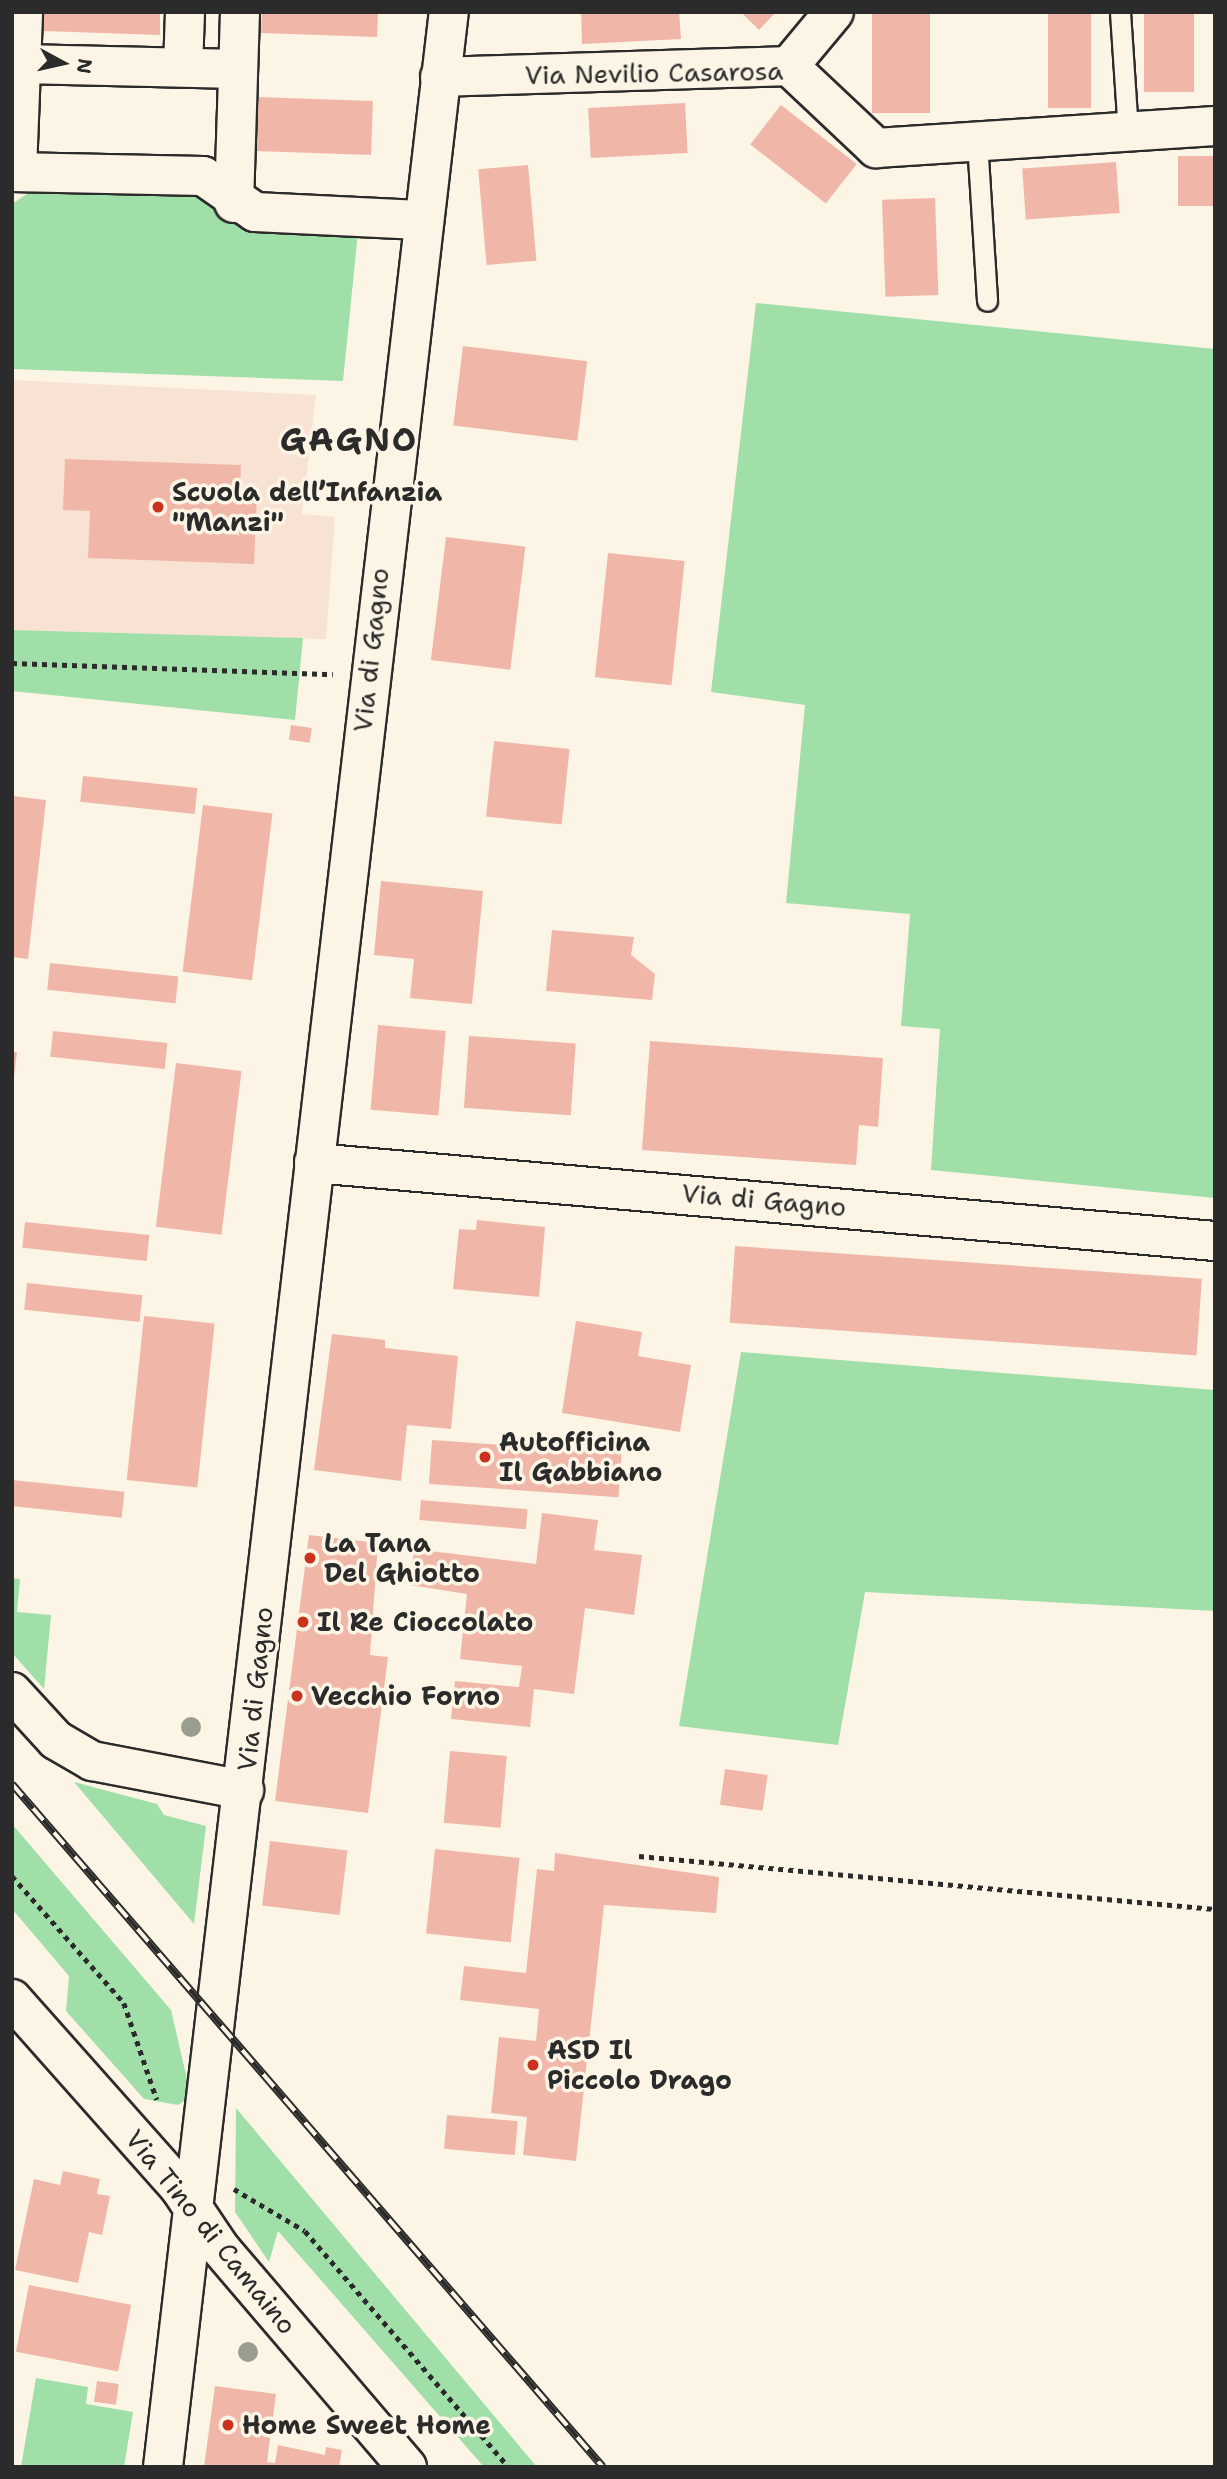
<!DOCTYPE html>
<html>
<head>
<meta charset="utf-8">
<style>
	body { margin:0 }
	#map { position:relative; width:1227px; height:2479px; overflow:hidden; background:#fcf5e5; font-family:"Shantell Sans",sans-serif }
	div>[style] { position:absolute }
	.built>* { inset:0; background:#f8e2d3 }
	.green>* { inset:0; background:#a0dfa8 }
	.building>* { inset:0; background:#f0b7a9; transform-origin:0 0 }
	.path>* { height:4.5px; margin-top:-2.25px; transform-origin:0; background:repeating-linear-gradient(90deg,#2b2b2b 0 5px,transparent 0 10px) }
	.roads { filter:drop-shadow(2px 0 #2b2b2b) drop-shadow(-2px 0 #2b2b2b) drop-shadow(0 2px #2b2b2b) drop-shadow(0 -2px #2b2b2b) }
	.service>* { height:19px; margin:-9.5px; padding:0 9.5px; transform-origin:9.5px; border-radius:9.5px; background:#fcf5e5 }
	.minor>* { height:38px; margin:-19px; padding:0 19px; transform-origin:19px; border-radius:19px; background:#fcf5e5 }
	.rail>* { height:8px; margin-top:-4px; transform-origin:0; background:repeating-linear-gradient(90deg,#fcf5e5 0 16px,#2b2b2b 0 32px); box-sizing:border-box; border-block:2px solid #2b2b2b }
	.trees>* { width:20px; height:20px; margin:-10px; border-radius:50%; background:#999f90 }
	.dots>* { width:19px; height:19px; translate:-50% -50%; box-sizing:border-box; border:4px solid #fcf5e5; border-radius:50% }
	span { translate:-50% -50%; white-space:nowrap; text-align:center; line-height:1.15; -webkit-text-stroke:7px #fcf5e5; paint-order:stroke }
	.street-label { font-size:26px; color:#2b2b2b }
	.poi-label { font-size:26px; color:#2b2b2b; font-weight:700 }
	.left { translate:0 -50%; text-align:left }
	.district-label { font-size:33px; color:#2b2b2b; font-weight:700; letter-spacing:2px }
	.frame { position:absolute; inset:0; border:14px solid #2b2b2b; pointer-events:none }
	.north { position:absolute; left:28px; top:28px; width:70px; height:70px; -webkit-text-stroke:5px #fcf5e5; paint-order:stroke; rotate:98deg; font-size:19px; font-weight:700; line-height:28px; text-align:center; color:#2b2b2b }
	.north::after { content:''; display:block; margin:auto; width:24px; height:32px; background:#2b2b2b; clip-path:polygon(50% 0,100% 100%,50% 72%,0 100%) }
</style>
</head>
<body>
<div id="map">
	<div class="built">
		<div style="clip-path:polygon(12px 380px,316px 395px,302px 514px,335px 517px,326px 639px,12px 630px)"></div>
	</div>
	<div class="green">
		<div style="clip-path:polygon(40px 185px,193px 188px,225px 221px,245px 227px,358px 232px,343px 381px,12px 369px,12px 204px)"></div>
		<div style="clip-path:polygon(756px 303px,1215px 349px,1215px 1198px,931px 1170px,940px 1029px,901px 1026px,910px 914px,786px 903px,805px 705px,711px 692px)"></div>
		<div style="clip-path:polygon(12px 630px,303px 638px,295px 720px,12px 691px)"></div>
		<div style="clip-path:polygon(741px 1352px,1215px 1390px,1215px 1611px,865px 1592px,838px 1745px,679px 1726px)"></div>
		<div style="clip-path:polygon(12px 1578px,20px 1579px,17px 1612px,51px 1615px,44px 1689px,12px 1653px)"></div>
		<div style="clip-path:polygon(74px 1782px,157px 1804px,164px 1815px,206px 1826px,194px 1924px)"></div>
		<div style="clip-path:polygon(12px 1824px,171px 2010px,191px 2096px,178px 2105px,144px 2099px,66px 2011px,69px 1976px,12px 1909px)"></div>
		<div style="clip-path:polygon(236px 2108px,537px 2467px,484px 2467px,278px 2231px,269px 2262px,235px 2212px)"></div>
		<div style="clip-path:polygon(36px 2378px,88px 2387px,86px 2404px,133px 2412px,124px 2467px,21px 2467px)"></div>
	</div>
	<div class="building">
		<div style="clip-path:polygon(44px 12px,160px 12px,160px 35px,44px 31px)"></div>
		<div style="clip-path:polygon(262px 12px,378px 12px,377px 37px,261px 33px)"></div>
		<div style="clip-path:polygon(581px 12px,679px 12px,681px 39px,582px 44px)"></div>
		<div style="clip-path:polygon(741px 12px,776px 12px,759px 30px)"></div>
		<div style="left:872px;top:12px;width:58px;height:101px"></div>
		<div style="left:1048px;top:12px;width:43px;height:96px"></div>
		<div style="left:1144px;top:12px;width:50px;height:80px"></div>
		<div style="left:257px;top:97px;width:116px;height:54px;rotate:2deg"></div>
		<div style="left:685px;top:103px;width:50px;height:97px;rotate:87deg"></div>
		<div style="left:781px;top:105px;width:96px;height:50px;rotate:38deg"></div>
		<div style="left:1215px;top:156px;width:50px;height:37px;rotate:90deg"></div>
		<div style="left:1116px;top:162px;width:51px;height:94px;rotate:86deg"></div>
		<div style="left:528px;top:165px;width:96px;height:50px;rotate:85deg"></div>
		<div style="left:935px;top:198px;width:97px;height:53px;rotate:88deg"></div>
		<div style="left:463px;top:346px;width:125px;height:80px;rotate:7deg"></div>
		<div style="clip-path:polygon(65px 459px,241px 465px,240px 495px,257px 495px,254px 564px,88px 558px,90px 511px,63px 510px)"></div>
		<div style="left:446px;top:537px;width:80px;height:124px;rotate:7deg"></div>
		<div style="left:608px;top:553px;width:77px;height:125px;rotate:6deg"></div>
		<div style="left:291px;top:725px;width:21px;height:15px;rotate:8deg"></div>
		<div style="left:494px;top:741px;width:76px;height:76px;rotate:6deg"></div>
		<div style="left:83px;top:776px;width:115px;height:26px;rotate:6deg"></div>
		<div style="clip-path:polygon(12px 796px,46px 800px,28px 959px,12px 957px)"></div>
		<div style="left:203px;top:805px;width:70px;height:168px;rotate:7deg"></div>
		<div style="clip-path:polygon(381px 881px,483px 891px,472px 1004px,410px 998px,414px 959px,374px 955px)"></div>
		<div style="clip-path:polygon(552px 930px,634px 937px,631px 955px,655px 974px,652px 1000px,546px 991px)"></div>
		<div style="left:50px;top:963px;width:129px;height:27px;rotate:6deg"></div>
		<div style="left:378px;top:1025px;width:68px;height:85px;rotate:5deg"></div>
		<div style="left:53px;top:1031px;width:115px;height:26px;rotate:6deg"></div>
		<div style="left:469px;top:1036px;width:107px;height:72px;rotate:4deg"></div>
		<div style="clip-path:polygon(650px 1041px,883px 1058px,878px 1127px,859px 1125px,856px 1165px,642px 1150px)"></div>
		<div style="clip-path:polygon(12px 1052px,17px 1052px,14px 1076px,12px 1076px)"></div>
		<div style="left:176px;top:1063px;width:66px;height:165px;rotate:7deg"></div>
		<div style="clip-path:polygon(477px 1220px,545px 1227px,539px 1297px,453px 1289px,459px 1229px,476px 1230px)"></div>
		<div style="left:25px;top:1222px;width:125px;height:26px;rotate:6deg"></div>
		<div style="left:735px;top:1246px;width:468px;height:77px;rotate:4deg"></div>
		<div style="left:27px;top:1283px;width:116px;height:27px;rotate:6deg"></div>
		<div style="left:144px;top:1316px;width:71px;height:165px;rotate:6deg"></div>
		<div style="clip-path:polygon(576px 1321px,642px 1332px,638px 1356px,691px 1365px,680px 1432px,562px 1413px)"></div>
		<div style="clip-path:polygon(332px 1334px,385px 1340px,385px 1348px,458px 1356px,451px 1429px,407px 1425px,401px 1481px,314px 1470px)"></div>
		<div style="left:432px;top:1440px;width:190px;height:44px;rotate:4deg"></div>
		<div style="left:12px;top:1480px;width:113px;height:26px;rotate:6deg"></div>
		<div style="left:421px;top:1500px;width:107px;height:20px;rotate:5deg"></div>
		<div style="clip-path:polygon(542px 1513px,598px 1520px,594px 1550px,642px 1555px,634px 1615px,585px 1608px,574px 1694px,534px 1689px,530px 1727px,451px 1719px,455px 1681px,519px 1687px,522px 1666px,460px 1659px,467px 1594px,410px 1585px,414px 1549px,536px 1564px)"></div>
		<div style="clip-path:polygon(309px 1535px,378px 1543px,370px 1655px,388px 1657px,368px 1813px,275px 1801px)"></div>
		<div style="left:450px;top:1751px;width:57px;height:72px;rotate:5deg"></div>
		<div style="left:725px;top:1769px;width:43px;height:36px;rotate:8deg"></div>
		<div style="left:270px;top:1841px;width:78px;height:65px;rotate:7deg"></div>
		<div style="left:435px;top:1849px;width:85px;height:85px;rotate:6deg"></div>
		<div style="clip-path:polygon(555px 1853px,719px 1877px,716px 1913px,604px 1905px,576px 2161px,523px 2155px,527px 2117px,491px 2113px,499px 2037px,536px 2041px,539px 2009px,460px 2000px,464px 1966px,526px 1973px,537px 1869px,554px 1871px)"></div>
		<div style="left:447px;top:2115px;width:71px;height:34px;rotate:5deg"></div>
		<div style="clip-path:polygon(63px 2171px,100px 2179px,97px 2194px,110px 2196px,102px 2235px,89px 2232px,78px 2283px,15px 2270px,34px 2179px,60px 2185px)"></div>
		<div style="left:29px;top:2285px;width:104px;height:68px;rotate:11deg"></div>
		<div style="left:97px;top:2381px;width:22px;height:21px;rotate:8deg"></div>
		<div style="clip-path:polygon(215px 2386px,276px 2394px,267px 2462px,275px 2463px,278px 2445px,325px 2455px,326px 2447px,342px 2450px,339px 2467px,204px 2467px)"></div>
	</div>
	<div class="path">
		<div style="left:12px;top:663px;width:321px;rotate:2deg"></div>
		<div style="left:639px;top:1856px;width:578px;rotate:5.26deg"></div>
		<div style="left:12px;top:1876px;width:169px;rotate:48.6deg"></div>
		<div style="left:124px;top:2003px;width:102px;rotate:71.2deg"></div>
		<div style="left:234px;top:2189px;width:82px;rotate:30.6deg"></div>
		<div style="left:305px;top:2231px;width:312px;rotate:49.2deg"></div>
	</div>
	<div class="roads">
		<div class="service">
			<div style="left:1120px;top:12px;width:119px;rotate:86.2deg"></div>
			<div style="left:977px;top:141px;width:160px;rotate:86.4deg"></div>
		</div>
		<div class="minor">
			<div style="left:21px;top:64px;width:217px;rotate:1.3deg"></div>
			<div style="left:789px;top:66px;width:70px;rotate:-50.2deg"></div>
			<div style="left:183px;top:67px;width:55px;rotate:-87.9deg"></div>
			<div style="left:440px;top:77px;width:349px;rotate:-1.8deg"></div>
			<div style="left:789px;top:66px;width:120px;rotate:43.3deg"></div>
			<div style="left:876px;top:148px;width:340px;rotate:-3.7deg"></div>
			<div style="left:17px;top:171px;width:159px;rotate:-87.8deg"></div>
			<div style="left:12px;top:172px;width:191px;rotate:1.2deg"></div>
			<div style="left:203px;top:176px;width:63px;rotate:34.7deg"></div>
			<div style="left:255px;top:212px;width:165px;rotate:2.8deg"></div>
			<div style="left:234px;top:203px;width:191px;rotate:-88.2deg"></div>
			<div style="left:314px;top:1163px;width:904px;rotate:4.95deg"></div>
			<div style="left:12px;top:1692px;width:65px;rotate:47.5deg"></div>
			<div style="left:56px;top:1740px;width:42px;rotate:30.3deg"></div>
			<div style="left:92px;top:1761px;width:155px;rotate:10.8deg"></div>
			<div style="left:12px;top:1999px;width:251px;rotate:48.4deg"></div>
			<div style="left:179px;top:2187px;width:73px;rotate:56.1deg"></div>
			<div style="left:220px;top:2248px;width:288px;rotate:49.5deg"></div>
			<div style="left:163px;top:2467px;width:2472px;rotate:-83.36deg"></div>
		</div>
	</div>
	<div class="rail">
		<div style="left:12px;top:1784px;width:903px;rotate:49.13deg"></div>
	</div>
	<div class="trees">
		<div style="left:191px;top:1727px"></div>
		<div style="left:248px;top:2352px"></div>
	</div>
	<div class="dots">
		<div style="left:158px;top:507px;background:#c8321e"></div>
		<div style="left:485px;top:1457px;background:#c8321e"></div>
		<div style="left:310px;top:1558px;background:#c8321e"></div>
		<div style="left:303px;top:1622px;background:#c8321e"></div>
		<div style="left:297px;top:1696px;background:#c8321e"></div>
		<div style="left:533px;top:2065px;background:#c8321e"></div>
		<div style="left:228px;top:2425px;background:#c8321e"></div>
	</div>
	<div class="street-label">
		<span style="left:654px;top:73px;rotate:-1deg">Via Nevilio Casarosa</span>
		<span style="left:371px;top:650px;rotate:-84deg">Via di Gagno</span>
		<span style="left:764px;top:1200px;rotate:5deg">Via di Gagno</span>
		<span style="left:255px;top:1689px;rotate:-84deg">Via di Gagno</span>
		<span style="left:211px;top:2232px;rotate:51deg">Via Tino di Camaino</span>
	</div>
	<div class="poi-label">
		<span class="left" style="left:172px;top:507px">Scuola dell’Infanzia<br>"Manzi"</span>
		<span class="left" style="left:499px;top:1457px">Autofficina<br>Il Gabbiano</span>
		<span class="left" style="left:324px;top:1558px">La Tana<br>Del Ghiotto</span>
		<span class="left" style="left:317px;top:1622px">Il Re Cioccolato</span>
		<span class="left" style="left:311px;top:1696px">Vecchio Forno</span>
		<span class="left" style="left:547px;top:2065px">ASD Il<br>Piccolo Drago</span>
		<span class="left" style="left:242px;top:2425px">Home Sweet Home</span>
	</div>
	<div class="district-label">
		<span style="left:349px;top:440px">GAGNO</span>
	</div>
	<div class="frame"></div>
	<div class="north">N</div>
</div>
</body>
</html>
